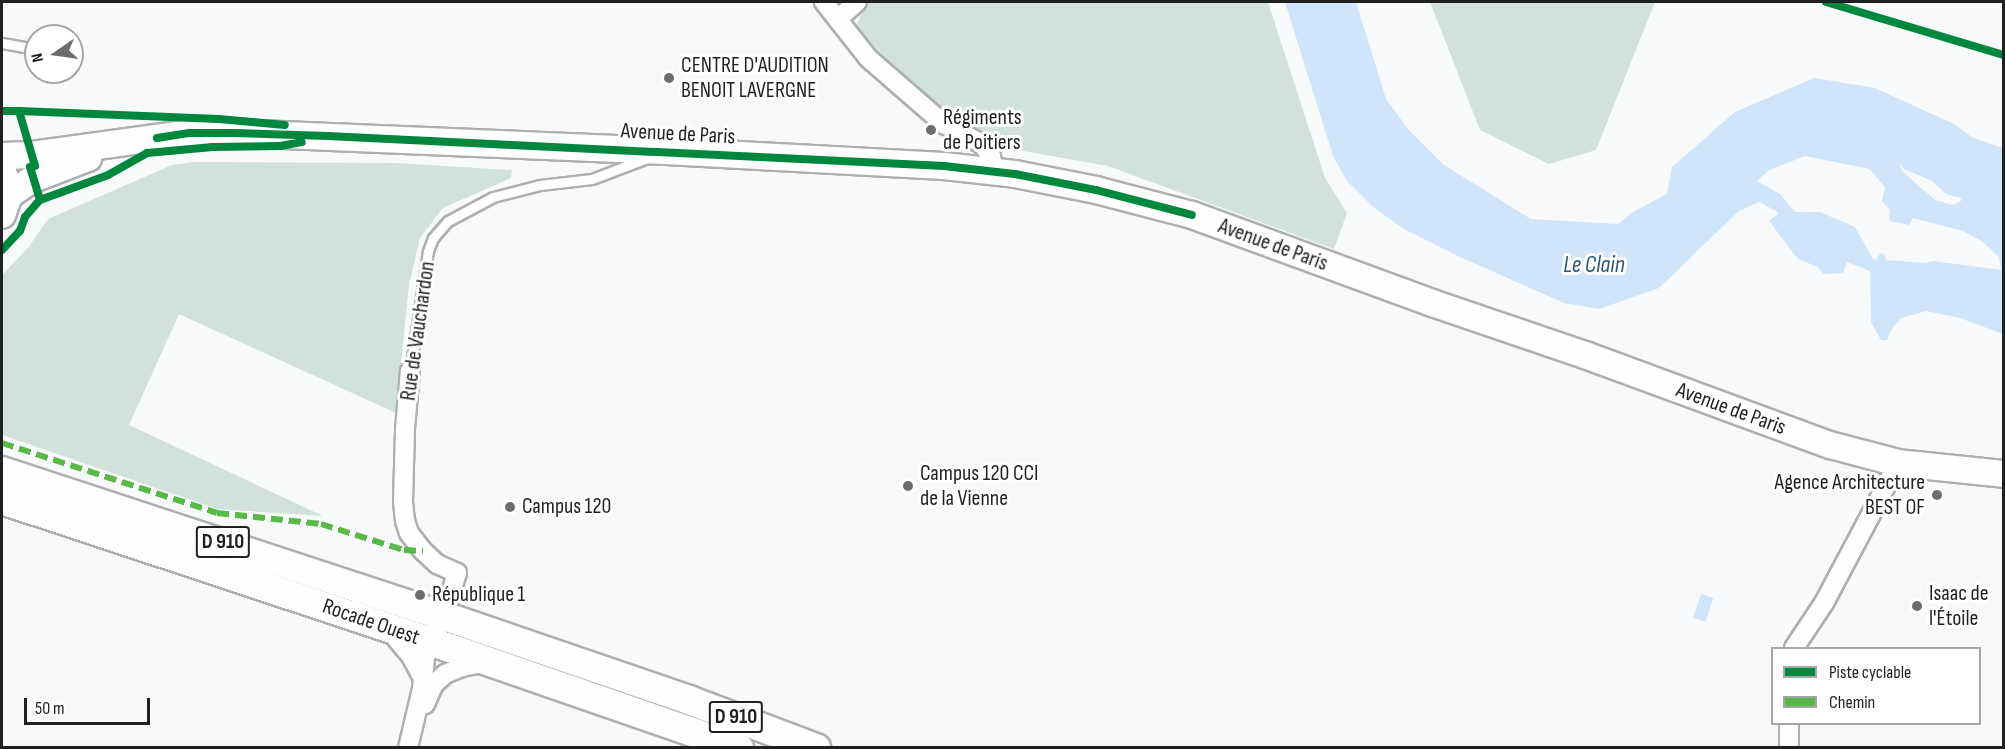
<!DOCTYPE html>
<html>
<head>
<meta charset="utf-8">
<style>
	body { margin:0 }
	#map { position:relative; width:2005px; height:749px; overflow:hidden; background:#f7f9fb; font-family:"Sofia Sans Condensed",sans-serif }
	div>[style] { position:absolute }
	.green>* { inset:0; background:#d0e2da }
	.water>* { inset:0; background:#d0e5f9; transform-origin:0 0 }
	.roads { filter:drop-shadow(2px 0 #aeafb1) drop-shadow(-2px 0 #aeafb1) drop-shadow(0 2px #aeafb1) drop-shadow(0 -2px #aeafb1) }
	.lane>* { height:9px; margin:-4.5px; padding:0 4.5px; transform-origin:4.5px; border-radius:4.5px; background:#fefefe }
	.street>* { height:18px; margin:-9px; padding:0 9px; transform-origin:9px; border-radius:9px; background:#fefefe }
	.secondary>* { height:26px; margin:-13px; padding:0 13px; transform-origin:13px; border-radius:13px; background:#fefefe }
	.primary>* { height:28px; margin:-14px; padding:0 14px; transform-origin:14px; border-radius:14px; background:#fefefe }
	.quiet>* { height:6px; margin-top:-3px; transform-origin:0; background:repeating-linear-gradient(90deg,#58b947 0 12px,transparent 0 18px) }
	.cycleway>* { height:8px; margin:-4px; padding:0 4px; transform-origin:4px; border-radius:4px; background:#00873e }
	.dots>* { width:16px; height:16px; translate:-50% -50%; box-sizing:border-box; border:3px solid #fff; border-radius:50% }
	span { translate:-50% -50%; white-space:nowrap; text-align:center; line-height:1.15; -webkit-text-stroke:6px #fff; paint-order:stroke }
	.shield-label span { padding:2px 4px; background:#fff; border:2px solid; border-radius:4px; -webkit-text-stroke-width:0 }
	.shield-label { font-size:21px; color:#1f2022; font-weight:700 }
	.poi-label { font-size:22px; color:#1f2022 }
	.left { translate:0 -50%; text-align:left }
	.right { translate:-100% -50%; text-align:right }
	.street-label { font-size:22px; color:#1f2022 }
	.water-label { font-size:24px; color:#2a577c; font-style:italic }
	.frame { position:absolute; inset:0; border:3px solid #1f2022; pointer-events:none }
	.legend { position:absolute; left:1771px; top:647px; width:210px; height:78px; box-sizing:border-box; background:#fff; border:2px solid #a5a6a7; margin:0; padding:8px 10px; list-style:none; font-size:18px; color:#1f2022 }
	.legend li { display:flex; align-items:center; gap:12px; height:30px }
	.legend b { width:30px; border:2px solid #a5a6a7 }
	.north { position:absolute; left:24px; top:24px; width:60px; height:60px; box-sizing:border-box; background:#fff; border:2px solid #a5a6a7; border-radius:50%; rotate:257deg; font-size:16px; font-weight:700; line-height:24px; text-align:center; color:#1f2022 }
	.north::after { content:''; display:block; margin:auto; width:21px; height:27px; background:#6b6c6e; clip-path:polygon(50% 0,100% 100%,50% 72%,0 100%) }
	.scale { position:absolute; left:24px; top:698px; width:126px; height:27px; box-sizing:border-box; border:3px solid #1f2022; border-top:0; padding-left:8px; font-size:18px; line-height:21px; white-space:nowrap; color:#1f2022; -webkit-text-stroke:4px #fff; paint-order:stroke }
</style>
</head>
<body>
<div id="map">
	<div class="green">
		<div style="clip-path:polygon(867px 2px,1268px 2px,1325px 178px,1347px 213px,1334px 249px,1108px 166px,1012px 149px,968px 130px,899px 74px,860px 32px,857px 24px)"></div>
		<div style="clip-path:polygon(1430px 2px,1655px 2px,1596px 150px,1549px 164px,1480px 130px)"></div>
		<div style="clip-path:polygon(194px 162px,396px 163px,512px 170px,511px 178px,443px 208px,420px 238px,409px 285px,396px 413px,179px 314px,129px 425px,323px 516px,217px 509px,2px 435px,2px 275px,28px 248px,48px 219px,172px 165px)"></div>
	</div>
	<div class="water">
		<div style="clip-path:polygon(evenodd,1285px 2px,1356px 2px,1386px 99px,1408px 129px,1444px 165px,1531px 219px,1618px 224px,1631px 213px,1667px 194px,1672px 167px,1735px 112px,1814px 78px,1875px 88px,1954px 124px,1973px 138px,2003px 148px,2003px 334px,1960px 318px,1926px 311px,1901px 318px,1891px 330px,1887px 340px,1881px 340px,1871px 322px,1870px 271px,1847px 262px,1843px 273px,1823px 274px,1818px 267px,1798px 259px,1769px 221px,1778px 214px,1776px 211px,1759px 202px,1739px 211px,1659px 288px,1599px 309px,1564px 303px,1458px 256px,1404px 229px,1373px 207px,1347px 181px,1333px 156px,1285px 2px,1805px 156px,1869px 169px,1885px 187px,1882px 201px,1890px 210px,1889px 221px,1909px 225px,1913px 218px,1963px 231px,1982px 241px,1999px 257px,2001px 270px,1933px 261px,1925px 263px,1887px 260px,1884px 254px,1880px 253px,1876px 260px,1873px 259px,1855px 227px,1820px 212px,1795px 212px,1780px 194px,1757px 181px,1769px 170px,1805px 156px,1285px 2px,1899px 163px,1904px 169px,1932px 181px,1946px 194px,1961px 198px,1961px 201px,1953px 205px,1935px 200px,1902px 171px,1899px 163px)"></div>
		<div style="left:1701px;top:594px;width:13px;height:25px;rotate:18deg"></div>
	</div>
	<div class="roads">
		<div class="lane">
			<div style="left:2px;top:43px;width:23px;rotate:10deg"></div>
			<div style="left:410px;top:371px;width:121px;rotate:-81.5deg"></div>
			<div style="left:428px;top:251px;width:14px;rotate:-69deg"></div>
			<div style="left:433px;top:238px;width:23px;rotate:-49deg"></div>
			<div style="left:448px;top:221px;width:51px;rotate:-28.1deg"></div>
			<div style="left:493px;top:197px;width:49px;rotate:-14.3deg"></div>
			<div style="left:540px;top:185px;width:52px;rotate:-6.6deg"></div>
			<div style="left:592px;top:179px;width:59px;rotate:-20.9deg"></div>
		</div>
		<div class="street">
			<div style="left:824px;top:2px;width:71px;rotate:51.8deg"></div>
			<div style="left:868px;top:58px;width:101px;rotate:41deg"></div>
			<div style="left:944px;top:124px;width:43px;rotate:27.8deg"></div>
			<div style="left:982px;top:144px;width:15px;rotate:53deg"></div>
			<div style="left:991px;top:156px;width:16px;rotate:79deg"></div>
			<div style="left:839px;top:18px;width:24px;rotate:-42deg"></div>
			<div style="left:390px;top:631px;width:33px;rotate:50deg"></div>
			<div style="left:411px;top:656px;width:21px;rotate:62deg"></div>
			<div style="left:1794px;top:648px;width:54px;rotate:-56.3deg"></div>
			<div style="left:1824px;top:603px;width:158px;rotate:-62.1deg"></div>
			<div style="left:425px;top:704px;width:22px;rotate:-66deg"></div>
			<div style="left:434px;top:684px;width:15px;rotate:-42deg"></div>
			<div style="left:445px;top:674px;width:18px;rotate:-22deg"></div>
			<div style="left:462px;top:667px;width:21px;rotate:-11deg"></div>
			<div style="left:1789px;top:724px;width:24px;rotate:90deg"></div>
			<div style="left:408px;top:748px;width:61px;rotate:-76.7deg"></div>
			<div style="left:422px;top:689px;width:41px;rotate:-84.4deg"></div>
			<div style="left:426px;top:648px;width:37px;rotate:-61deg"></div>
			<div style="left:444px;top:616px;width:45px;rotate:-73.2deg"></div>
			<div style="left:457px;top:573px;width:22px;rotate:-156deg"></div>
			<div style="left:437px;top:564px;width:19px;rotate:-137deg"></div>
			<div style="left:423px;top:551px;width:23px;rotate:-128deg"></div>
			<div style="left:409px;top:533px;width:13px;rotate:-108deg"></div>
			<div style="left:405px;top:521px;width:19px;rotate:-96deg"></div>
			<div style="left:403px;top:502px;width:73px;rotate:-88.4deg"></div>
			<div style="left:405px;top:429px;width:58px;rotate:-85.1deg"></div>
		</div>
		<div class="secondary">
			<div style="left:2px;top:156px;width:30px;rotate:-2deg"></div>
			<div style="left:32px;top:155px;width:160px;rotate:-7.9deg"></div>
			<div style="left:190px;top:133px;width:45px"></div>
			<div style="left:235px;top:133px;width:431px;rotate:2.4deg"></div>
			<div style="left:666px;top:151px;width:278px;rotate:3.1deg"></div>
			<div style="left:944px;top:166px;width:71px;rotate:6.4deg"></div>
			<div style="left:1015px;top:174px;width:83px;rotate:11.2deg"></div>
			<div style="left:1096px;top:190px;width:99px;rotate:14.6deg"></div>
			<div style="left:1192px;top:215px;width:256px;rotate:20.1deg"></div>
			<div style="left:1432px;top:303px;width:162px;rotate:18.8deg"></div>
			<div style="left:1585px;top:355px;width:261px;rotate:20.2deg"></div>
			<div style="left:1830px;top:445px;width:70px;rotate:14.8deg"></div>
			<div style="left:1898px;top:463px;width:107px;rotate:5.9deg"></div>
			<div style="left:2px;top:167px;width:29px;rotate:76deg"></div>
			<div style="left:9px;top:195px;width:21px;rotate:109deg"></div>
			<div style="left:9px;top:195px;width:29px;rotate:-34deg"></div>
			<div style="left:33px;top:179px;width:59px;rotate:-20.9deg"></div>
		</div>
		<div class="primary">
			<div style="left:2px;top:471px;width:465px;rotate:18.2deg"></div>
			<div style="left:444px;top:616px;width:259px;rotate:18.9deg"></div>
			<div style="left:689px;top:700px;width:136px;rotate:20.7deg"></div>
			<div style="left:2px;top:500px;width:490px;rotate:18.3deg"></div>
			<div style="left:467px;top:654px;width:288px;rotate:19.1deg"></div>
		</div>
	</div>
	<div class="quiet">
		<div style="left:2px;top:443px;width:226px;rotate:18deg"></div>
		<div style="left:217px;top:513px;width:105px;rotate:6deg"></div>
		<div style="left:321px;top:524px;width:87px;rotate:17.4deg"></div>
		<div style="left:404px;top:550px;width:19px;rotate:3deg"></div>
	</div>
	<div class="cycleway">
		<div style="left:1826px;top:2px;width:186px;rotate:16.6deg"></div>
		<div style="left:2px;top:111px;width:17px"></div>
		<div style="left:19px;top:111px;width:57px;rotate:73.8deg"></div>
		<div style="left:35px;top:166px;width:5px;rotate:169deg"></div>
		<div style="left:30px;top:167px;width:34px;rotate:73deg"></div>
		<div style="left:19px;top:111px;width:200px;rotate:2.3deg"></div>
		<div style="left:219px;top:119px;width:66px;rotate:5.2deg"></div>
		<div style="left:157px;top:138px;width:33px;rotate:-9deg"></div>
		<div style="left:190px;top:133px;width:45px"></div>
		<div style="left:235px;top:133px;width:93px;rotate:1.8deg"></div>
		<div style="left:328px;top:136px;width:617px;rotate:2.79deg"></div>
		<div style="left:944px;top:166px;width:71px;rotate:6.4deg"></div>
		<div style="left:1015px;top:174px;width:83px;rotate:11.2deg"></div>
		<div style="left:1096px;top:190px;width:99px;rotate:14.6deg"></div>
		<div style="left:2px;top:250px;width:26px;rotate:-47deg"></div>
		<div style="left:20px;top:231px;width:15px;rotate:-70deg"></div>
		<div style="left:25px;top:217px;width:23px;rotate:-49deg"></div>
		<div style="left:40px;top:200px;width:72px;rotate:-20.2deg"></div>
		<div style="left:108px;top:175px;width:45px;rotate:-29.4deg"></div>
		<div style="left:147px;top:153px;width:66px;rotate:-5.2deg"></div>
		<div style="left:213px;top:147px;width:67px;rotate:-0.9deg"></div>
		<div style="left:280px;top:146px;width:22px;rotate:-10deg"></div>
	</div>
	<div class="dots">
		<div style="left:669px;top:78px;background:#6b6c6e"></div>
		<div style="left:931px;top:130px;background:#6b6c6e"></div>
		<div style="left:908px;top:486px;background:#6b6c6e"></div>
		<div style="left:1937px;top:495px;background:#6b6c6e"></div>
		<div style="left:510px;top:507px;background:#6b6c6e"></div>
		<div style="left:420px;top:595px;background:#6b6c6e"></div>
		<div style="left:1917px;top:606px;background:#6b6c6e"></div>
	</div>
	<div class="shield-label">
		<span style="left:223px;top:542px">D 910</span>
		<span style="left:736px;top:717px">D 910</span>
	</div>
	<div class="poi-label">
		<span class="left" style="left:681px;top:78px">CENTRE D'AUDITION<br>BENOIT LAVERGNE</span>
		<span class="left" style="left:943px;top:130px">Régiments<br>de Poitiers</span>
		<span class="left" style="left:920px;top:486px">Campus 120 CCI<br>de la Vienne</span>
		<span class="right" style="left:1925px;top:495px">Agence Architecture<br>BEST OF</span>
		<span class="left" style="left:522px;top:507px">Campus 120</span>
		<span class="left" style="left:1929px;top:606px">Isaac de<br>l'Étoile</span>
		<span class="left" style="left:432px;top:595px">République 1</span>
	</div>
	<div class="street-label">
		<span style="left:678px;top:134px;rotate:3deg">Avenue de Paris</span>
		<span style="left:1273px;top:245px;rotate:20deg">Avenue de Paris</span>
		<span style="left:418px;top:331px;rotate:-82deg">Rue de Vauchardon</span>
		<span style="left:1731px;top:409px;rotate:20deg">Avenue de Paris</span>
		<span style="left:371px;top:622px;rotate:19deg">Rocade Ouest</span>
	</div>
	<div class="water-label">
		<span style="left:1594px;top:265px">Le Clain</span>
	</div>
	<div class="frame"></div>
	<ul class="legend">
	<li><b style="height:8px;background:#00873e"></b>Piste cyclable</li>
	<li><b style="height:8px;background:#58b947"></b>Chemin</li>
	</ul>
	<div class="north">N</div>
	<div class="scale">50 m</div>
</div>
</body>
</html>
